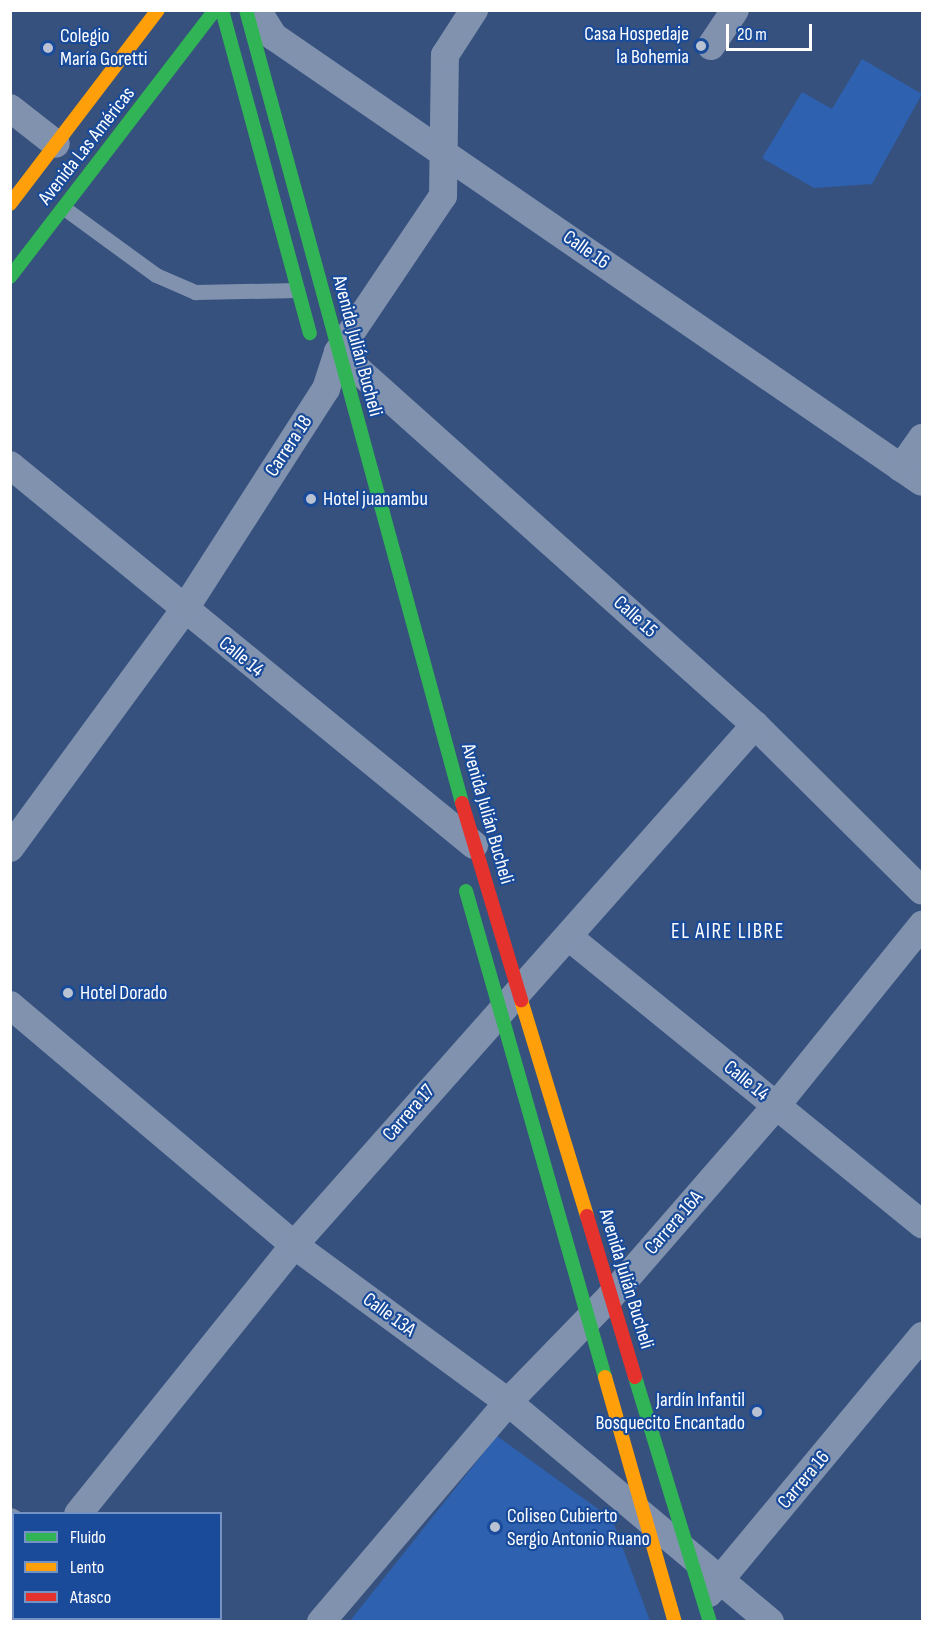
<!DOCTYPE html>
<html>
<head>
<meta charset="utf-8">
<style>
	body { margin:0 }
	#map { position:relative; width:933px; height:1632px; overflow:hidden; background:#36517d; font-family:"Sofia Sans Condensed",sans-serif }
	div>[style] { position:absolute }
	.green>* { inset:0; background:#2e61af }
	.lane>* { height:15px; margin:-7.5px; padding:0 7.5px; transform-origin:7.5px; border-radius:7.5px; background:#8192af }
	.street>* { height:28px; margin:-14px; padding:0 14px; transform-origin:14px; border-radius:14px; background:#8192af }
	.fast>* { height:14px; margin:-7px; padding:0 7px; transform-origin:7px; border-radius:7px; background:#30b455 }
	.slow>* { height:14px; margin:-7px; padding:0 7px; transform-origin:7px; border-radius:7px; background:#ff9f0a }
	.jam>* { height:14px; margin:-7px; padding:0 7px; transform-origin:7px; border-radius:7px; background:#e5322d }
	.dots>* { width:16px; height:16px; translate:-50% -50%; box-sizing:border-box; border:3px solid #194b9a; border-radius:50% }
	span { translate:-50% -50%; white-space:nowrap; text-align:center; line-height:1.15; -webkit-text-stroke:4.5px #194b9a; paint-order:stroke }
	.poi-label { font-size:20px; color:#fff }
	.right { translate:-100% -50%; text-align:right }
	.left { translate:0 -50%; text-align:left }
	.street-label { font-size:20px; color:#fff }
	.neighbourhood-label { font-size:21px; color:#fff; letter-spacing:1.5px }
	.frame { position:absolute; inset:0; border:12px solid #fff; pointer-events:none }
	.legend { position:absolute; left:12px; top:1512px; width:210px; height:108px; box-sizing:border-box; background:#194b9a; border:2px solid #7593c2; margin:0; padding:8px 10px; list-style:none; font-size:18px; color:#fff }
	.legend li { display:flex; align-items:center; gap:12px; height:30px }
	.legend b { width:30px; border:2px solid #7593c2 }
	.scale { position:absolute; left:726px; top:24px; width:86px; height:27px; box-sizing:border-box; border:3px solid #fff; border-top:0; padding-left:8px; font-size:18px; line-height:21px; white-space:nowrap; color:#fff; -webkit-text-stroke:4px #194b9a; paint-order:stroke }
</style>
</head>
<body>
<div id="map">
	<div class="green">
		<div style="clip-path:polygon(862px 59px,922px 94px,872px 184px,814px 188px,762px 158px,802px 92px,832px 109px)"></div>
		<div style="clip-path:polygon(497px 1436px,612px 1519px,650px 1621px,349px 1622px)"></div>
	</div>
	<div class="lane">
		<div style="left:64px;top:208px;width:114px;rotate:36.1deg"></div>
		<div style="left:156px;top:275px;width:43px;rotate:23.6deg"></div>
		<div style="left:195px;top:292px;width:102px;rotate:-1.1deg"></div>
	</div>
	<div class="street">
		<div style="left:257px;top:10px;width:31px;rotate:58deg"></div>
		<div style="left:273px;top:36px;width:787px;rotate:34.5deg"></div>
		<div style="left:711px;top:46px;width:43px;rotate:-56.3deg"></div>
		<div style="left:10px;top:108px;width:58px;rotate:38deg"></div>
		<div style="left:338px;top:352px;width:559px;rotate:41.81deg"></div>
		<div style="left:755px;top:725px;width:235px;rotate:44.8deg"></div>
		<div style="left:10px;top:465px;width:600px;rotate:39.32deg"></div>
		<div style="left:901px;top:468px;width:37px;rotate:-55deg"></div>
		<div style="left:10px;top:848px;width:295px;rotate:-53.8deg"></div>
		<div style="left:184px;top:610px;width:263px;rotate:-57.3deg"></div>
		<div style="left:326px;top:389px;width:39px;rotate:-72deg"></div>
		<div style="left:338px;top:352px;width:188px;rotate:-56.1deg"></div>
		<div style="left:443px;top:196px;width:141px;rotate:-89.2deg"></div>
		<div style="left:445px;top:55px;width:54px;rotate:-57.2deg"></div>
		<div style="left:570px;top:938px;width:454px;rotate:39.1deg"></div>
		<div style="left:10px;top:1005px;width:372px;rotate:40.2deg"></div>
		<div style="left:294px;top:1245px;width:265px;rotate:36.3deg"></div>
		<div style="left:508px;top:1402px;width:342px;rotate:40deg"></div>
		<div style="left:78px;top:1514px;width:345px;rotate:-51.2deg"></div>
		<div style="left:294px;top:1245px;width:695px;rotate:-48.44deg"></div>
		<div style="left:10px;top:1522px;width:5px;rotate:37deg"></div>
		<div style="left:709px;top:1593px;width:334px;rotate:-50.3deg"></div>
		<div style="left:10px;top:1596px;width:5px;rotate:-37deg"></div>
		<div style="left:132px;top:1618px;width:5px;rotate:53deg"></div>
		<div style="left:321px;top:1622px;width:289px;rotate:-49.6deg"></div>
		<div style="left:508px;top:1402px;width:146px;rotate:-45.8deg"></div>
		<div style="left:610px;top:1297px;width:253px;rotate:-49deg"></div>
		<div style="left:776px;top:1106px;width:233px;rotate:-51.1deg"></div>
	</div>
	<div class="fast">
		<div style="left:222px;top:10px;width:335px;rotate:74.8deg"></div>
		<div style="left:246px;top:10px;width:822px;rotate:74.76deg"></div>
		<div style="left:10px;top:277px;width:337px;rotate:-52.5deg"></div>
		<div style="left:466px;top:891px;width:505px;rotate:74.04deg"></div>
		<div style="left:635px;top:1377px;width:256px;rotate:73deg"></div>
	</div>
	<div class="slow">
		<div style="left:10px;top:204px;width:244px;rotate:-52.7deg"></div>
		<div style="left:521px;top:1000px;width:226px;rotate:73deg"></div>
		<div style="left:605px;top:1377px;width:255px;rotate:74.1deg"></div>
	</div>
	<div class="jam">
		<div style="left:462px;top:803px;width:206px;rotate:73.3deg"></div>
		<div style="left:587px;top:1216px;width:168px;rotate:73.4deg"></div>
	</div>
	<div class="dots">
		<div style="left:701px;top:46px;background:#b9c2d2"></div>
		<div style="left:48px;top:48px;background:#b9c2d2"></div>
		<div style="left:311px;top:499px;background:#b9c2d2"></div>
		<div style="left:68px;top:993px;background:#b9c2d2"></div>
		<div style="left:757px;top:1412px;background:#b9c2d2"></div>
		<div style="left:495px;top:1527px;background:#b9c2d2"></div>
	</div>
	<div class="poi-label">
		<span class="right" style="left:689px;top:46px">Casa Hospedaje<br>la Bohemia</span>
		<span class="left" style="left:60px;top:48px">Colegio<br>María Goretti</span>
		<span class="left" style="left:323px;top:499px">Hotel juanambu</span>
		<span class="left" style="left:80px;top:993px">Hotel Dorado</span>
		<span class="right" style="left:745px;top:1412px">Jardín Infantil<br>Bosquecito Encantado</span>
		<span class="left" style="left:507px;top:1528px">Coliseo Cubierto<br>Sergio Antonio Ruano</span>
	</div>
	<div class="street-label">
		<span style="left:87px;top:146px;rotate:-52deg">Avenida Las Américas</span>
		<span style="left:586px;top:250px;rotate:35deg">Calle 16</span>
		<span style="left:357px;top:346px;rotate:75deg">Avenida Julián Bucheli</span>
		<span style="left:289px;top:446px;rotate:-57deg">Carrera 18</span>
		<span style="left:635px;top:617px;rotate:42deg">Calle 15</span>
		<span style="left:241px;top:657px;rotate:39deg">Calle 14</span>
		<span style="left:487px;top:814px;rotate:74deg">Avenida Julián Bucheli</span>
		<span style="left:746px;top:1081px;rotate:39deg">Calle 14</span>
		<span style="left:409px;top:1113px;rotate:-49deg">Carrera 17</span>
		<span style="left:674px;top:1223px;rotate:-49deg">Carrera 16A</span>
		<span style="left:626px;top:1279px;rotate:73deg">Avenida Julián Bucheli</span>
		<span style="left:389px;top:1315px;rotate:36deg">Calle 13A</span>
		<span style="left:804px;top:1480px;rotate:-50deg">Carrera 16</span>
	</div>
	<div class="neighbourhood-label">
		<span style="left:728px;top:932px">EL AIRE LIBRE</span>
	</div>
	<div class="frame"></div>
	<ul class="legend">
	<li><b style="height:8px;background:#30b455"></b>Fluido</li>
	<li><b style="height:8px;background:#ff9f0a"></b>Lento</li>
	<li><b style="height:8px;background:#e5322d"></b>Atasco</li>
	</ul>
	<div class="scale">20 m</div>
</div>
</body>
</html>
